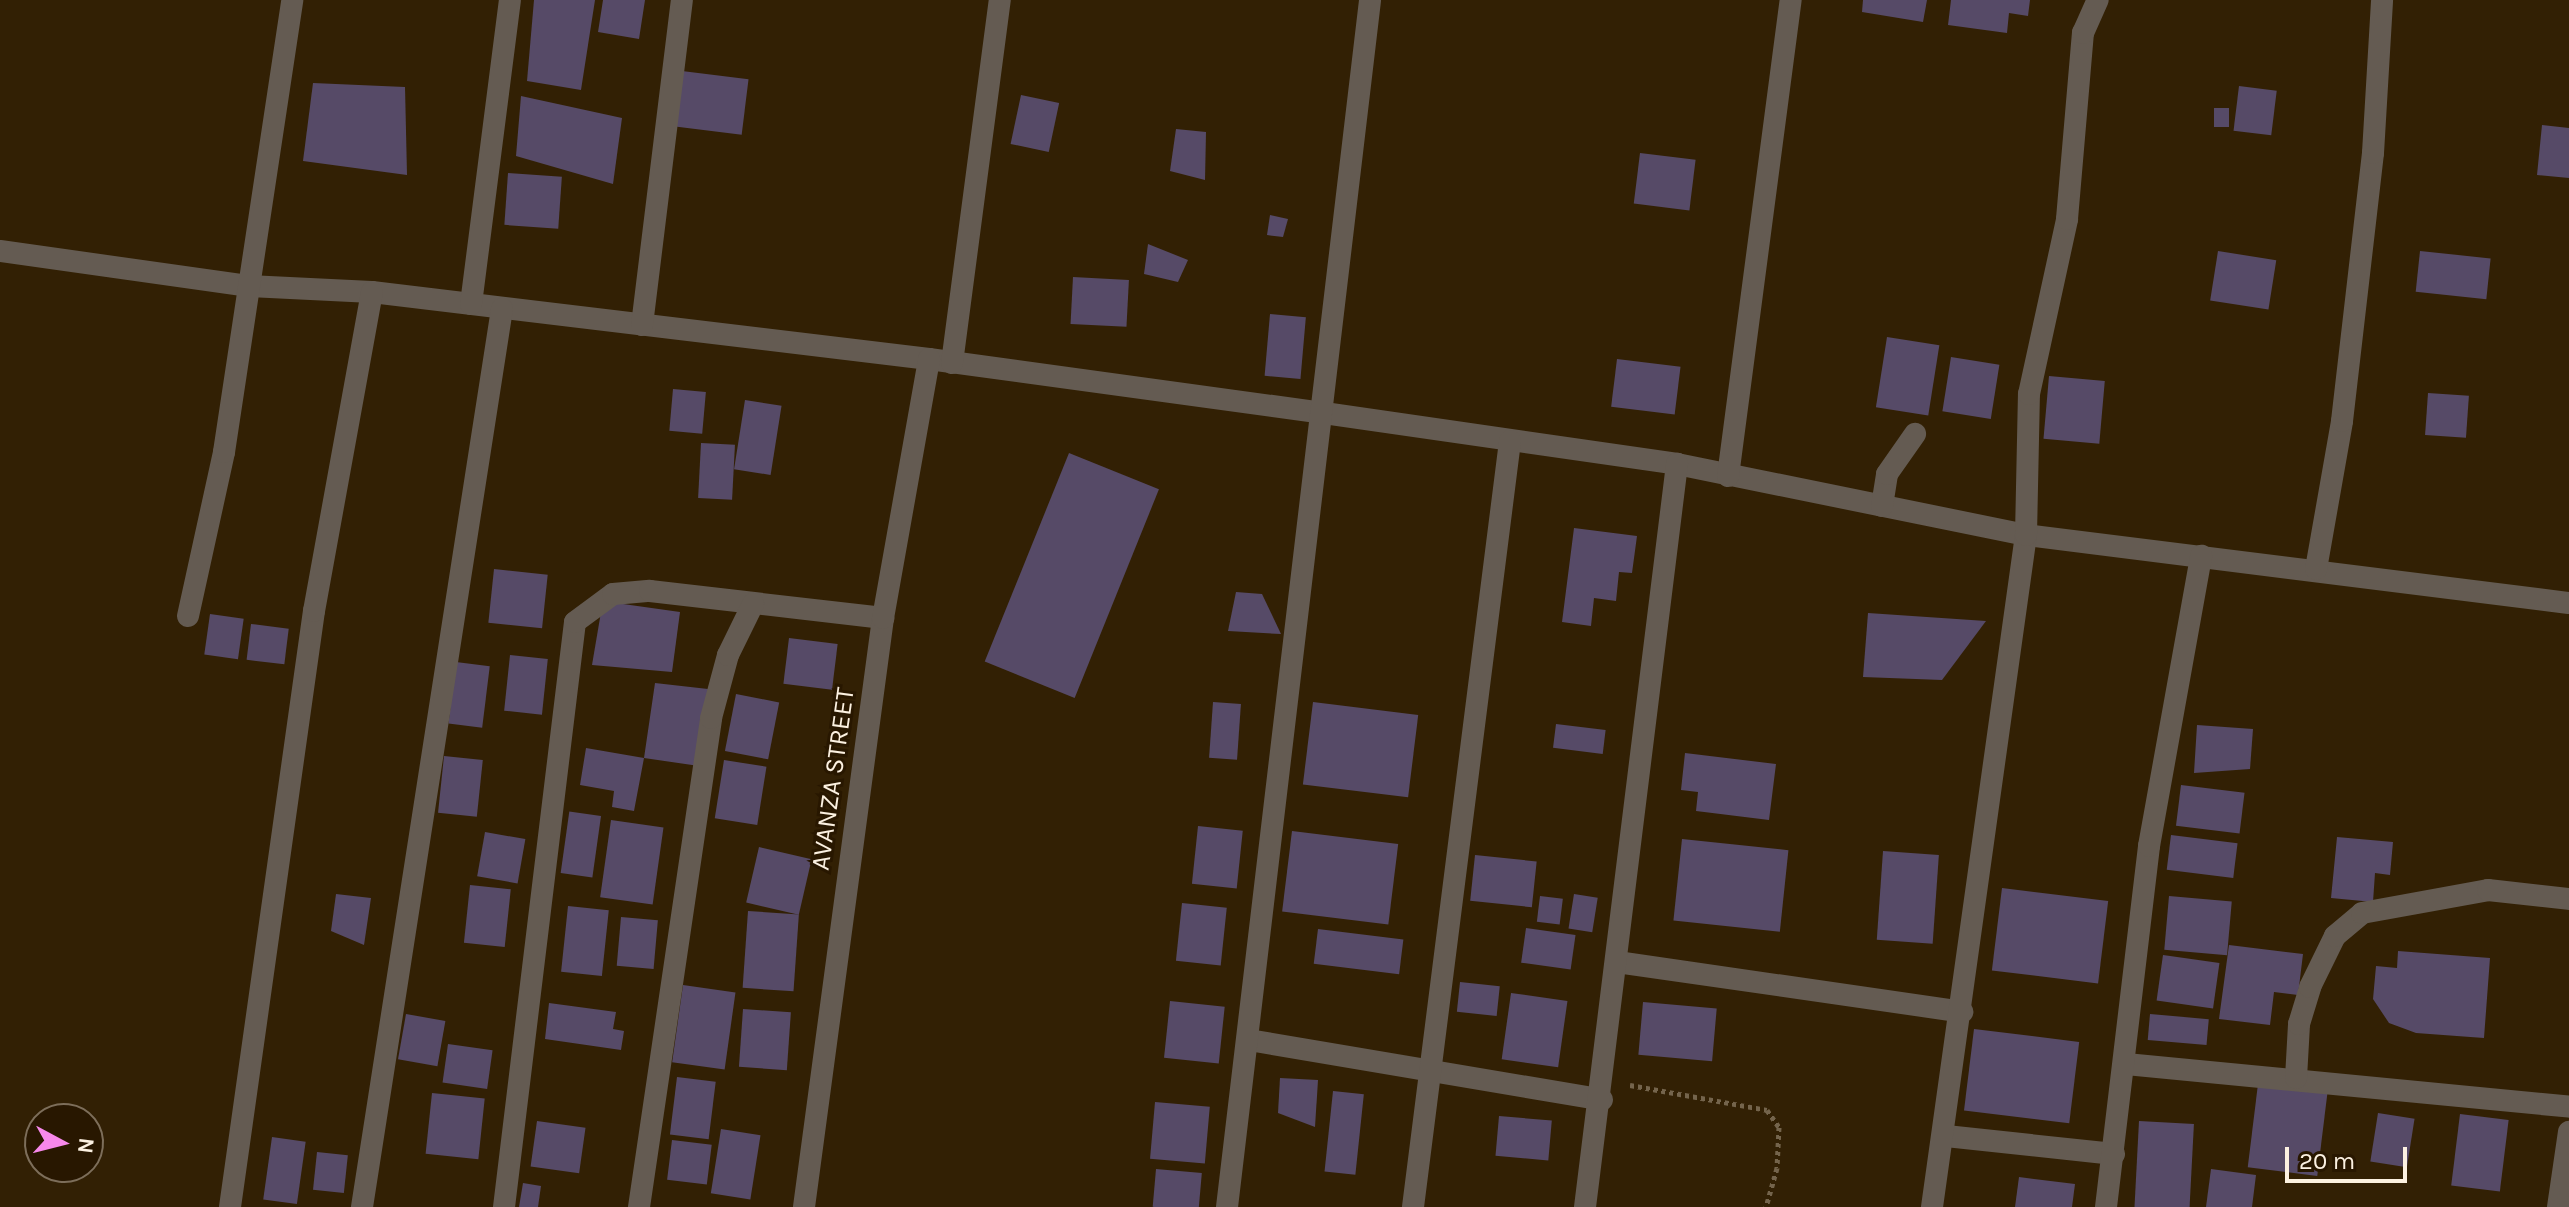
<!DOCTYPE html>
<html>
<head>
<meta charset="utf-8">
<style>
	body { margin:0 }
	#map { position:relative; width:2569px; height:1207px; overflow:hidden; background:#322004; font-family:Karla,sans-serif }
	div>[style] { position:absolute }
	.building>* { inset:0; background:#564a67; transform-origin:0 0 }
	.path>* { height:5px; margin-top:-2.5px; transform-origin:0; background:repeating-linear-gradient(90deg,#74644c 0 4px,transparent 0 8px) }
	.minor>* { height:22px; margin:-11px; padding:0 11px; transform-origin:11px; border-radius:11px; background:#645b52 }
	span { translate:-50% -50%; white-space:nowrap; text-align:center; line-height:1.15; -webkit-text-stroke:6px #281700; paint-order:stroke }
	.street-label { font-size:26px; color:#fcf1e1 }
	.north { position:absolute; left:24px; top:1103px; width:80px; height:80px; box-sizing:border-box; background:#281700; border:2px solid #7d6e5a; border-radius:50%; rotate:97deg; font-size:22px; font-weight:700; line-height:32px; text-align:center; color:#fcf1e1 }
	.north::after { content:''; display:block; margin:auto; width:28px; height:36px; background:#f788eb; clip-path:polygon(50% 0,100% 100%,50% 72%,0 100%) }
	.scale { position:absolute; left:2285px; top:1147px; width:122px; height:36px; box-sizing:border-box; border:4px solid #fcf1e1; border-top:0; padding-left:10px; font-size:24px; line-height:28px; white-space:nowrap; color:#fcf1e1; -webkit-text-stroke:6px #281700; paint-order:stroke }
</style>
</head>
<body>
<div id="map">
	<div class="building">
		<div style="clip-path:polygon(534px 0,595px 0,581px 90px,527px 81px)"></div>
		<div style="clip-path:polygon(603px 0,645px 0,639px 39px,598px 32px)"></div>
		<div style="clip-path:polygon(1863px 0,1927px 0,1923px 22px,1862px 12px)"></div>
		<div style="clip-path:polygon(1951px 0,2030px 0,2028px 16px,2009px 13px,2007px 33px,1948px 25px)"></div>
		<div style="left:682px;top:71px;width:67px;height:56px;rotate:7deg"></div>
		<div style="clip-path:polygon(313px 83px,405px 87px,407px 175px,303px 161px)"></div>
		<div style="left:2239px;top:86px;width:38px;height:45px;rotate:7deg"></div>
		<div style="left:1021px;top:95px;width:39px;height:50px;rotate:12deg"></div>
		<div style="clip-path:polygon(521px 96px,622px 118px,613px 184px,516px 156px)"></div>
		<div style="left:2214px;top:108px;width:15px;height:19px"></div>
		<div style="clip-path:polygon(2542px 125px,2569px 128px,2569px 178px,2537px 175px)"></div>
		<div style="clip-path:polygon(1176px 129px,1206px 132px,1205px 180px,1170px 171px)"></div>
		<div style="left:1640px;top:153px;width:56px;height:51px;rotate:7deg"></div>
		<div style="left:508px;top:173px;width:54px;height:52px;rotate:4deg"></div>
		<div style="clip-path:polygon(1270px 215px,1288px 219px,1283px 237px,1267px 235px)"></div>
		<div style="clip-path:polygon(1148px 244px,1188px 260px,1178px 282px,1144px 274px)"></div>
		<div style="left:2218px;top:251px;width:59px;height:50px;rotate:9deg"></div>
		<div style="left:2420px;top:251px;width:71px;height:41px;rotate:6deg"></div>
		<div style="left:1073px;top:277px;width:56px;height:47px;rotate:3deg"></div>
		<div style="left:1270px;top:314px;width:36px;height:62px;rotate:5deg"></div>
		<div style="left:1887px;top:337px;width:53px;height:71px;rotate:9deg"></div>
		<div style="left:1951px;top:357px;width:49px;height:55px;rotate:9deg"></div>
		<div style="left:1617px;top:359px;width:64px;height:48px;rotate:7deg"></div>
		<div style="left:2049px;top:376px;width:56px;height:63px;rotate:5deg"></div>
		<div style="left:673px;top:389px;width:33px;height:42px;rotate:5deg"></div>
		<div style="left:2428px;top:393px;width:41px;height:42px;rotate:4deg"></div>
		<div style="left:745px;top:400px;width:37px;height:70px;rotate:9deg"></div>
		<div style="left:701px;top:443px;width:34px;height:55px;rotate:3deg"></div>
		<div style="left:1069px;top:453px;width:97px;height:225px;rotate:22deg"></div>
		<div style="clip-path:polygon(1574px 528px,1637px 536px,1632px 573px,1619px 572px,1616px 601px,1594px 598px,1591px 626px,1562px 622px)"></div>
		<div style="left:494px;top:569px;width:54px;height:54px;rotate:6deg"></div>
		<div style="clip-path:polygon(1236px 592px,1262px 594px,1281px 634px,1228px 631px)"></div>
		<div style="clip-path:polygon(616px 603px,680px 612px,672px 672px,592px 665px,601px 612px)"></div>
		<div style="clip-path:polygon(1868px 613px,1986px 621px,1942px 680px,1863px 677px)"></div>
		<div style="left:210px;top:614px;width:34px;height:41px;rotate:8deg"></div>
		<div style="left:251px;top:624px;width:38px;height:36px;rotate:7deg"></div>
		<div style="left:789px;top:638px;width:49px;height:46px;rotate:7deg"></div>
		<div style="left:510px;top:655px;width:38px;height:56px;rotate:6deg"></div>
		<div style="left:456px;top:662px;width:34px;height:62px;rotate:7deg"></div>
		<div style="clip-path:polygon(655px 683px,708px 689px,699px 766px,644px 758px,634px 811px,612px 807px,614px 791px,580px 785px,586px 748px,644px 758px)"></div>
		<div style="left:736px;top:694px;width:44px;height:58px;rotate:11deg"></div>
		<div style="left:1213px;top:702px;width:28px;height:56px;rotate:4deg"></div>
		<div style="left:1313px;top:702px;width:106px;height:83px;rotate:7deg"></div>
		<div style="left:1556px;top:724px;width:50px;height:24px;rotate:7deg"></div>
		<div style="clip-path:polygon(2197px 725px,2253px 729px,2250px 769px,2194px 773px)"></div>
		<div style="clip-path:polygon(1685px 753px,1776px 764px,1769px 820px,1696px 811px,1698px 792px,1681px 790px)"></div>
		<div style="left:444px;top:756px;width:39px;height:57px;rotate:6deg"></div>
		<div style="left:724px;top:760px;width:43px;height:59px;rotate:9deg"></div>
		<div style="left:2181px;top:785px;width:64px;height:41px;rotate:7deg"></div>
		<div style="left:601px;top:816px;width:62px;height:32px;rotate:98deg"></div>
		<div style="left:611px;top:820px;width:53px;height:78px;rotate:8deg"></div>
		<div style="left:1198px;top:826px;width:45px;height:58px;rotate:6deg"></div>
		<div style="left:1292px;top:831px;width:107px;height:81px;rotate:7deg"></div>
		<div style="left:485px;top:832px;width:41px;height:45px;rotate:10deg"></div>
		<div style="left:2171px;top:835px;width:67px;height:35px;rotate:7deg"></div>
		<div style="clip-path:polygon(2337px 837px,2393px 842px,2390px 875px,2375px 873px,2373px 902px,2331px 898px)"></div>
		<div style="left:1682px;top:839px;width:107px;height:82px;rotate:6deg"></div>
		<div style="left:759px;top:847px;width:54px;height:57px;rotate:13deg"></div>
		<div style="left:1883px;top:851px;width:56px;height:89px;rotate:4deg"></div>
		<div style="left:1475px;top:855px;width:62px;height:46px;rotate:6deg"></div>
		<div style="left:470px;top:885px;width:41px;height:58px;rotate:6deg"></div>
		<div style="left:2002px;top:888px;width:107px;height:83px;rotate:7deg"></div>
		<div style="clip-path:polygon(336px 894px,371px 898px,364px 945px,331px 931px)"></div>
		<div style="left:1574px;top:894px;width:24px;height:35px;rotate:9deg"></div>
		<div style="left:1540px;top:896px;width:23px;height:26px;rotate:7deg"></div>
		<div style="left:2169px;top:896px;width:63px;height:54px;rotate:5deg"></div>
		<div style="left:1182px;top:903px;width:45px;height:58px;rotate:6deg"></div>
		<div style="left:568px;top:906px;width:41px;height:66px;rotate:6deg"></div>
		<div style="left:748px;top:911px;width:51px;height:77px;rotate:4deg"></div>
		<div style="left:621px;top:917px;width:37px;height:49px;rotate:5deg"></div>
		<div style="left:1526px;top:928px;width:50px;height:35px;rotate:8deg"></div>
		<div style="left:1318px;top:929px;width:86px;height:35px;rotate:7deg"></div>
		<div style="clip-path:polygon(2229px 945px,2303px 954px,2298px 995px,2274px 992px,2270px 1025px,2219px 1019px)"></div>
		<div style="clip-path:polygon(2398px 951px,2490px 958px,2484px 1038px,2416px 1033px,2389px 1023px,2373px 999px,2376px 966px,2397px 968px)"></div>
		<div style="left:2163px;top:955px;width:57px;height:46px;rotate:8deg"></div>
		<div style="left:1460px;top:982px;width:40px;height:30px;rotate:6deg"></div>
		<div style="left:683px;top:985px;width:53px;height:78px;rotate:8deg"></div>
		<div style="left:1511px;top:993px;width:57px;height:67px;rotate:8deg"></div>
		<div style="left:1170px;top:1001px;width:55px;height:57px;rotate:6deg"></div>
		<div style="left:1643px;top:1002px;width:74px;height:53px;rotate:5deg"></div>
		<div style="clip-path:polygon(549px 1003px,616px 1012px,613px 1029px,624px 1031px,621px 1050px,545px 1039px)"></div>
		<div style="left:743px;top:1009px;width:48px;height:58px;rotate:4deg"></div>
		<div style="left:406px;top:1014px;width:40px;height:46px;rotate:10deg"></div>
		<div style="left:2150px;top:1014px;width:59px;height:26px;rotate:5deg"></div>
		<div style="left:1974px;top:1029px;width:106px;height:82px;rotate:7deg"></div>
		<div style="left:448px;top:1044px;width:45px;height:39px;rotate:8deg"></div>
		<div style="left:677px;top:1077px;width:39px;height:58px;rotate:7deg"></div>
		<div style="clip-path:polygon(1280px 1078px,1318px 1080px,1315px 1127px,1278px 1113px)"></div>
		<div style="left:2258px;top:1084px;width:70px;height:84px;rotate:7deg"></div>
		<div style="left:1333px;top:1091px;width:31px;height:81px;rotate:6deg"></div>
		<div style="left:432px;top:1093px;width:53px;height:61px;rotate:6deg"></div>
		<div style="left:1155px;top:1102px;width:55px;height:57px;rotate:5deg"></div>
		<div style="left:2378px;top:1113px;width:37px;height:49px;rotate:9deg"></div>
		<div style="left:2460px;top:1114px;width:49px;height:72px;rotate:7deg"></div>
		<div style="left:1499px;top:1116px;width:53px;height:40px;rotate:5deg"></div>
		<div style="left:537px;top:1121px;width:49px;height:46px;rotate:8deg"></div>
		<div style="left:2139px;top:1121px;width:55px;height:86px;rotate:3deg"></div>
		<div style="left:721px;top:1129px;width:40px;height:65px;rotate:9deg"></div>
		<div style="left:272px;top:1137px;width:34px;height:63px;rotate:8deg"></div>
		<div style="left:672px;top:1140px;width:40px;height:40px;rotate:7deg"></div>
		<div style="left:317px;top:1152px;width:31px;height:38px;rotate:6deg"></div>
		<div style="left:1156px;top:1169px;width:46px;height:38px;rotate:5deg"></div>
		<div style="clip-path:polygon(2211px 1169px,2256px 1175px,2252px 1207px,2206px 1207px)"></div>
		<div style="clip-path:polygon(2019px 1177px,2075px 1184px,2072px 1207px,2015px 1207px)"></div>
		<div style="clip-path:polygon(523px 1183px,541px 1186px,538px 1207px,519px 1207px)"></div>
	</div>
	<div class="path">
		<div style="left:1630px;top:1085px;width:139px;rotate:10.3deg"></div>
		<div style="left:1767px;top:1110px;width:21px;rotate:55deg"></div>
		<div style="left:1779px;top:1127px;width:41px;rotate:92.8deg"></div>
		<div style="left:1777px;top:1168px;width:41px;rotate:105.8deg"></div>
	</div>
	<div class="minor">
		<div style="left:0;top:251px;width:252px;rotate:8deg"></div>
		<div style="left:250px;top:286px;width:122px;rotate:2.8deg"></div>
		<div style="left:372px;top:292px;width:561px;rotate:6.86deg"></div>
		<div style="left:929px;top:359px;width:399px;rotate:7.8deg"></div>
		<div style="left:1324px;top:413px;width:357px;rotate:8.2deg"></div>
		<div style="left:1677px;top:464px;width:356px;rotate:11.5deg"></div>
		<div style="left:2026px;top:535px;width:547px;rotate:7.14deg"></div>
		<div style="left:471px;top:304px;width:306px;rotate:-82.7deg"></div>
		<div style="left:642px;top:325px;width:327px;rotate:-83deg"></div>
		<div style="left:952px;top:363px;width:366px;rotate:-82.5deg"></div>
		<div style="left:1728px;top:476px;width:480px;rotate:-82.5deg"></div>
		<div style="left:1882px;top:506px;width:32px;rotate:-81deg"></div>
		<div style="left:1887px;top:474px;width:49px;rotate:-55deg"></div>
		<div style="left:2316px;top:569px;width:150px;rotate:-80deg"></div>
		<div style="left:2342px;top:421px;width:270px;rotate:-83.4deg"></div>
		<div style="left:2373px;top:153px;width:153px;rotate:-86.6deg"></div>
		<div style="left:188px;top:616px;width:168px;rotate:-77.6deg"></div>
		<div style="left:224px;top:452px;width:457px;rotate:-81.4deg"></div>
		<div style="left:1617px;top:962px;width:349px;rotate:8.2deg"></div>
		<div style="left:1249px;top:1040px;width:358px;rotate:9.6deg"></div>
		<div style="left:2126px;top:1064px;width:445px;rotate:5.5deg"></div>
		<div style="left:2296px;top:1078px;width:54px;rotate:-86.8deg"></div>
		<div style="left:2299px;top:1024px;width:39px;rotate:-73deg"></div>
		<div style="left:2310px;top:987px;width:57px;rotate:-63.9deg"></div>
		<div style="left:2335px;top:936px;width:35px;rotate:-40deg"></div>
		<div style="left:2362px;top:913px;width:128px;rotate:-10.3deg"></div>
		<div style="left:2488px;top:890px;width:81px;rotate:6.3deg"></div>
		<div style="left:1946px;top:1136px;width:169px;rotate:6.1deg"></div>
		<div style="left:230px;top:1207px;width:602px;rotate:-81.98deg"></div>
		<div style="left:314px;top:611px;width:324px;rotate:-79.7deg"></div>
		<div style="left:362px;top:1207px;width:909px;rotate:-81.14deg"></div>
		<div style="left:504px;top:1207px;width:589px;rotate:-83.08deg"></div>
		<div style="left:575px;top:622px;width:47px;rotate:-36.4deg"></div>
		<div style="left:613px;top:594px;width:37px;rotate:-5deg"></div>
		<div style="left:650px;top:591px;width:235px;rotate:6.6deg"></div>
		<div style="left:639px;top:1207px;width:494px;rotate:-81.6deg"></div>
		<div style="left:711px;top:718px;width:65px;rotate:-74.9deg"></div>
		<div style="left:728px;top:655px;width:57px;rotate:-63.9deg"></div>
		<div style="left:804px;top:1207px;width:594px;rotate:-82.36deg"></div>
		<div style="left:883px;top:618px;width:263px;rotate:-79.9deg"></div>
		<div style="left:1227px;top:1207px;width:1215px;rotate:-83.24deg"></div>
		<div style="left:1413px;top:1207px;width:772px;rotate:-82.78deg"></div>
		<div style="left:1585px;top:1207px;width:749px;rotate:-82.94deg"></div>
		<div style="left:1932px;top:1207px;width:679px;rotate:-82.04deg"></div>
		<div style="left:2026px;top:535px;width:141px;rotate:-88.8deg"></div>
		<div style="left:2029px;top:394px;width:179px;rotate:-77.7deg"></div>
		<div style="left:2067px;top:219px;width:187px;rotate:-85.1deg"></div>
		<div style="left:2083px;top:33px;width:36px;rotate:-66deg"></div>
		<div style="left:2106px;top:1207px;width:364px;rotate:-83.2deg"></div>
		<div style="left:2149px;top:846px;width:295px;rotate:-79.8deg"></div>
		<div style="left:2558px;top:1207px;width:76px;rotate:-81.7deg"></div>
	</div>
	<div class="street-label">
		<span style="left:833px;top:779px;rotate:-82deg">AVANZA STREET</span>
	</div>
	<div class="north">N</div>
	<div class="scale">20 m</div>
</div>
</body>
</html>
